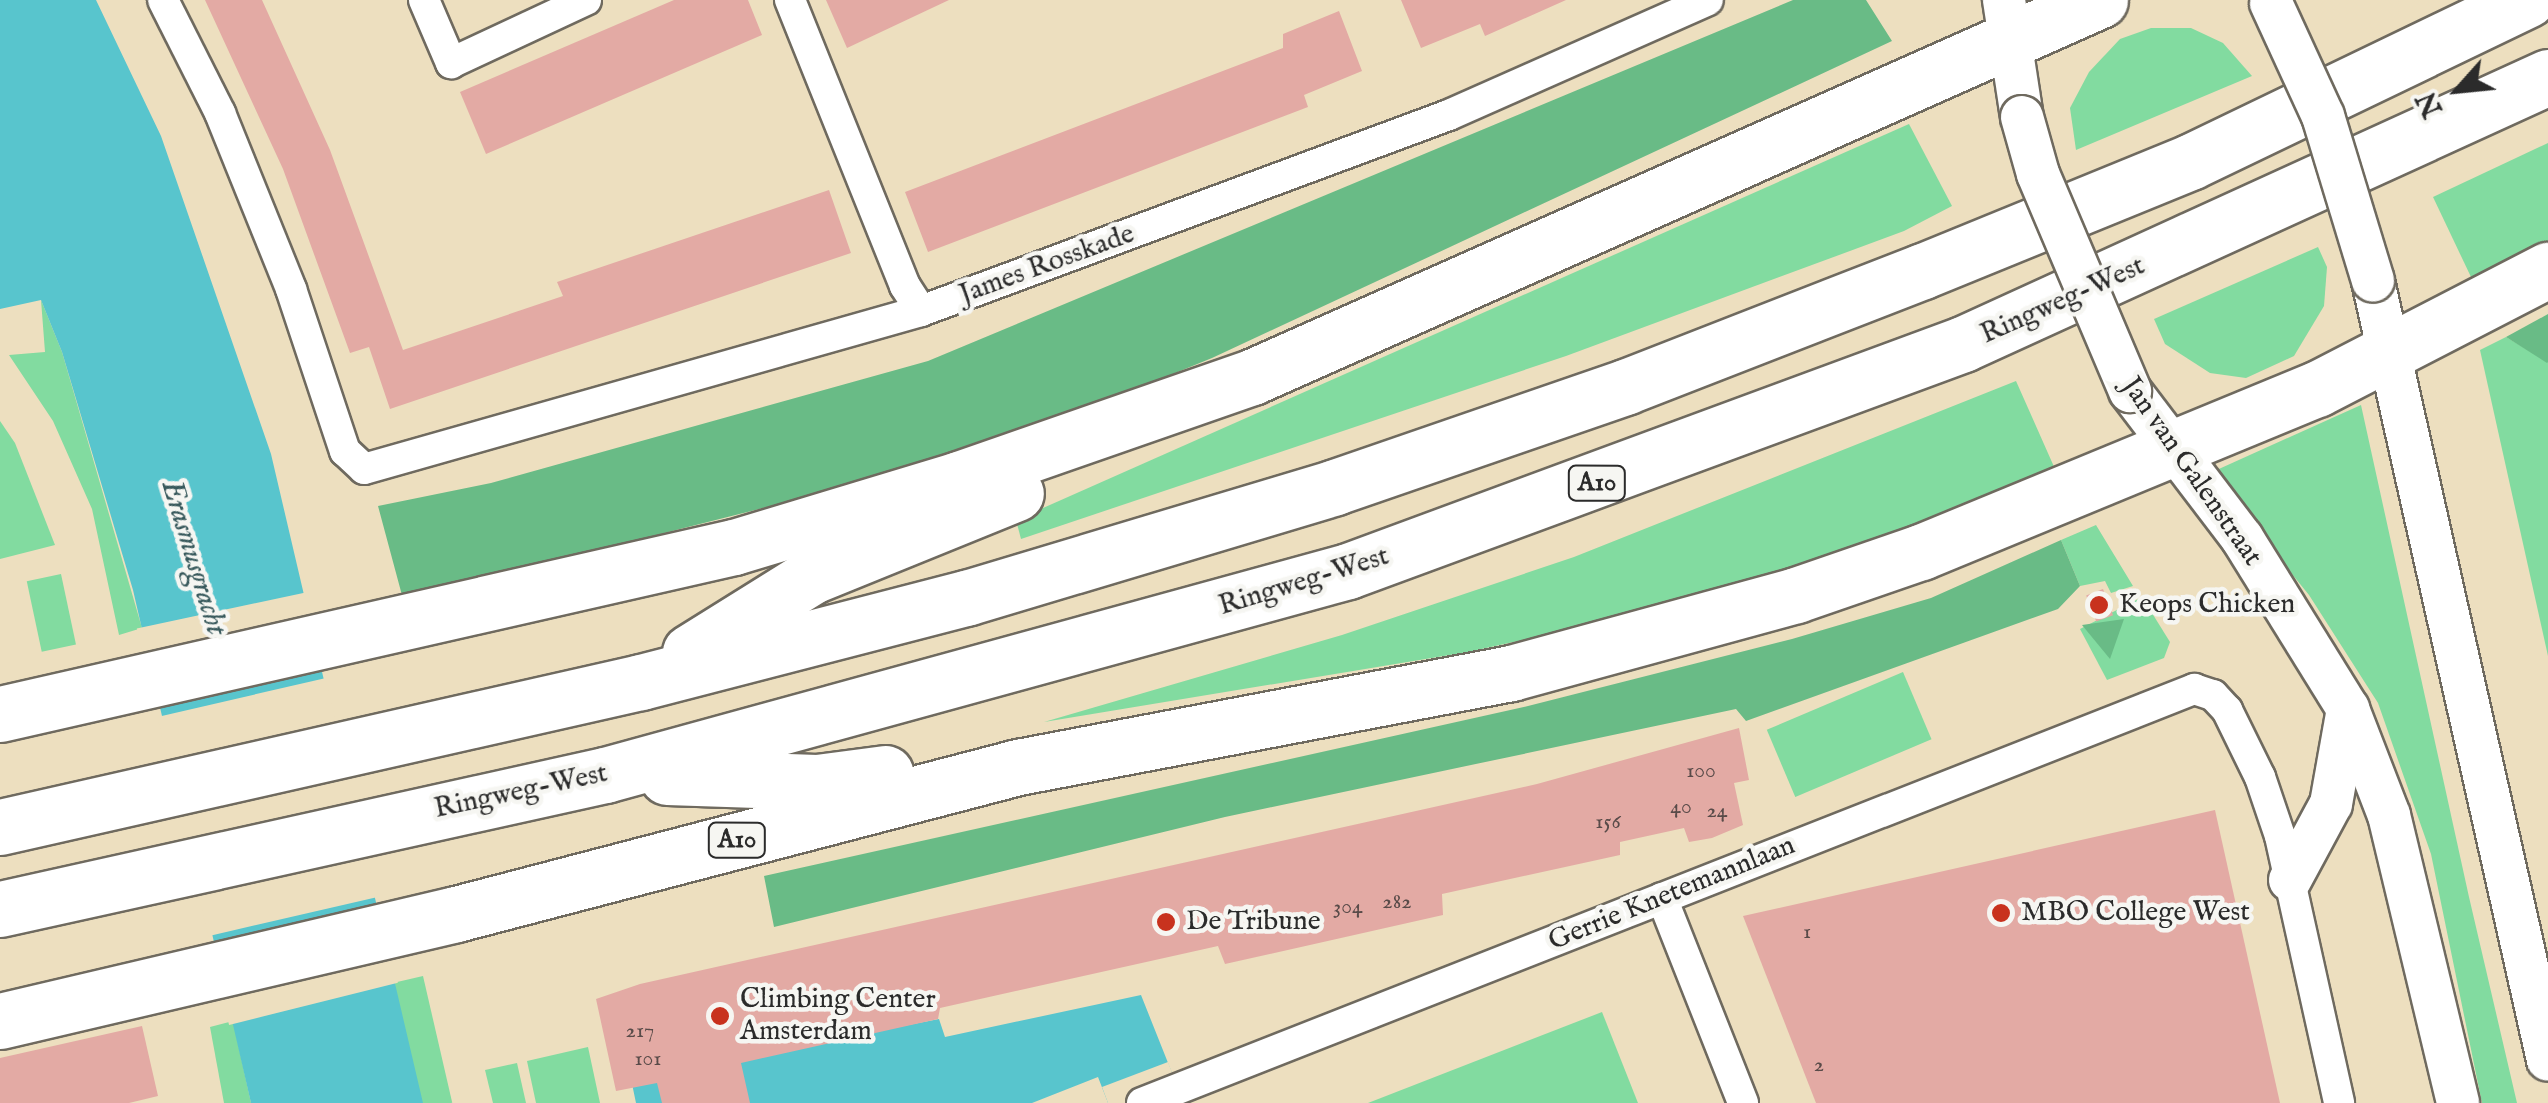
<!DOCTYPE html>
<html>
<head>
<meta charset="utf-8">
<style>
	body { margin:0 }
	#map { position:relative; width:2548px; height:1103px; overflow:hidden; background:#eddfbf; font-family:"IM FELL English",serif }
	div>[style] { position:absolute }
	.green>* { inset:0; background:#82dba0; transform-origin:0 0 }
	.forest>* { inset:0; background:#69bb86 }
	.water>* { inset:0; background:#58c5cd }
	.pier>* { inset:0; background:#eddfbf; transform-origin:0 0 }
	.building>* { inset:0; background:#e3aaa4; transform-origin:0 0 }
	.roads { filter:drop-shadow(2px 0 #6f6a5f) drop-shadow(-2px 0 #6f6a5f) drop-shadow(0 2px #6f6a5f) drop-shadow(0 -2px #6f6a5f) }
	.street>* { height:30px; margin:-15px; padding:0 15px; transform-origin:15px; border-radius:15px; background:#fff }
	.secondary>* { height:42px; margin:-21px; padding:0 21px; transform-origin:21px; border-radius:21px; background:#fff }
	.highway>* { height:55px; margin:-27.5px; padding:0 27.5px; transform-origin:27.5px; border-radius:27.5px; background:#fff }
	.bridges { filter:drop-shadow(2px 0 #6f6a5f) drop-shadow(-2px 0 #6f6a5f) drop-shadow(0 2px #6f6a5f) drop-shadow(0 -2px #6f6a5f) }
	.secondary-bridge>* { height:42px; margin:-21px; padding:0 21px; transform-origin:21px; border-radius:21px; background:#fff }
	.dots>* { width:28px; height:28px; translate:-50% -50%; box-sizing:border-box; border:5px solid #f6f6f2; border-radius:50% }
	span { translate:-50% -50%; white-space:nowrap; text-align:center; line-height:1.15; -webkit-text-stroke:9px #f6f6f2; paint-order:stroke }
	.number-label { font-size:22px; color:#594b49 }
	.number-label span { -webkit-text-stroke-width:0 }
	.shield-label span { padding:2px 8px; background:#f6f6f2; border:2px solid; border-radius:8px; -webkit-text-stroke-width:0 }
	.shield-label { font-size:25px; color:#2b2b2b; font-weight:700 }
	.street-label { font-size:28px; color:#2b2b2b }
	.poi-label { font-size:28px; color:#2b2b2b }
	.left { translate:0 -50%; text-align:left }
	.water-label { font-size:30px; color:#38595c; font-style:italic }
	.north { position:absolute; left:2408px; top:40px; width:100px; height:100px; -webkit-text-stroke:8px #f6f6f2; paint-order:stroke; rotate:243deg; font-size:28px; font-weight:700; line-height:40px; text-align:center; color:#2b2b2b }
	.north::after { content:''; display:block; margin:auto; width:35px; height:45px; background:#2b2b2b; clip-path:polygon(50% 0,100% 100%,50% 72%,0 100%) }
</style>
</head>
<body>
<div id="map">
	<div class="green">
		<div style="clip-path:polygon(2151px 28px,2191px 28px,2223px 43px,2252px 76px,2076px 150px,2070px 108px,2089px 72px,2120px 39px)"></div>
		<div style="clip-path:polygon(1909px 124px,1952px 206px,1904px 231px,1566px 356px,1021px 539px,1016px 520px)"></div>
		<div style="clip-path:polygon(2548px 143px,2548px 241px,2471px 277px,2433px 197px)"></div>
		<div style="clip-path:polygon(2318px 247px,2327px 267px,2324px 306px,2294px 356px,2246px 378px,2210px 373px,2165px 344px,2154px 319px)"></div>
		<div style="clip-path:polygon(41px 300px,62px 352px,142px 628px,119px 635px,92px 509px,53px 421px,9px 355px,45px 352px)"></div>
		<div style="clip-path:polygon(2506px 337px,2548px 362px,2548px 656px,2480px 350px)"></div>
		<div style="clip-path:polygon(2016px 381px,2055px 469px,1905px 530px,1685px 604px,1468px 652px,1044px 722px,1342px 635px,1574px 557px)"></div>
		<div style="clip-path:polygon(2361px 405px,2469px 897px,2517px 1103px,2482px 1103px,2431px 854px,2378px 703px,2309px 595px,2210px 473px)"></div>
		<div style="clip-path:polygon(0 421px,15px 443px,55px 545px,0 559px)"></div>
		<div style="clip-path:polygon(2096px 525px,2133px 586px,2111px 593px,2105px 581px,2080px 586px,2061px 540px)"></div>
		<div style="left:61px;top:574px;width:72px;height:35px;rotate:78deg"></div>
		<div style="clip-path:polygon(2142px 597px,2170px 642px,2164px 658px,2107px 680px,2080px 629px)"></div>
		<div style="left:1903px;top:672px;width:73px;height:148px;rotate:67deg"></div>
		<div style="left:423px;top:976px;width:130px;height:31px;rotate:77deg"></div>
		<div style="clip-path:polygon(1602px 1012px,1638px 1103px,1368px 1103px)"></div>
		<div style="clip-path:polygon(233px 1021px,251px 1103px,224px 1103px,210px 1027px)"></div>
		<div style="clip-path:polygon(588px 1047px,600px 1103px,536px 1103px,527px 1061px)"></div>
		<div style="clip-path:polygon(517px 1063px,526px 1103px,493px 1103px,485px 1070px)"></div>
	</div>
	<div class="forest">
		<div style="clip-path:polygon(1793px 0,1866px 0,1892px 41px,1212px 358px,977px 454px,403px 599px,378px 506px,491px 483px,928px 361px)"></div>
		<div style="clip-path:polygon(2548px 314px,2548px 362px,2547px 363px,2506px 337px)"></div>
		<div style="clip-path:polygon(2061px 540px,2080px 586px,2058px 609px,1746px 721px,1736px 709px,1225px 817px,774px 927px,764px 876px,1528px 706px,1792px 639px,1931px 598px)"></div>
		<div style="clip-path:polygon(2124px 619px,2110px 659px,2082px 625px)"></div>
	</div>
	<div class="water">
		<div style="clip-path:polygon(0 0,96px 0,161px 136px,271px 454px,423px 1103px,251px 1103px,133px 590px,62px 352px,41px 300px,0 309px)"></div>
		<div style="clip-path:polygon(1141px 995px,1184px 1103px,1108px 1103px,1098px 1077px,1032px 1103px,636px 1103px,631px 1079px,939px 1019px,945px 1037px)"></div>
	</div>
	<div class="pier">
		<div style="left:308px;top:592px;width:75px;height:175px;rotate:78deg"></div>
		<div style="left:326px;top:678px;width:225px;height:173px;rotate:77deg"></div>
		<div style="left:380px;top:911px;width:74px;height:174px;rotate:76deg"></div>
		<div style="clip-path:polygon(1168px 1062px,1184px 1103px,1108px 1103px,1102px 1087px)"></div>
	</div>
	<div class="building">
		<div style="clip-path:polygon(205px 0,262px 0,330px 150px,403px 350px,563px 296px,557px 282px,829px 190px,851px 253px,390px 409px,369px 347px,350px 353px,283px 169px)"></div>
		<div style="clip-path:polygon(674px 0,748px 0,762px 35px,486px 154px,460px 92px)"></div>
		<div style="clip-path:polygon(826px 0,949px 0,847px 48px)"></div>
		<div style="clip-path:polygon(1401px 0,1566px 0,1485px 36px,1480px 24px,1421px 48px)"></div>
		<div style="clip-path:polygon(1339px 11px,1362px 71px,1304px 95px,1308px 107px,928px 252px,905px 192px,1283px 48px,1283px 34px)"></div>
		<div style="left:2103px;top:589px;width:28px;height:18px;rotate:69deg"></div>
		<div style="clip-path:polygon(1739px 728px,1749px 780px,1734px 783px,1743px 825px,1712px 838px,1689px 842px,1684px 828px,1620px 842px,1620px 855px,1442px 894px,1443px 915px,1225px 964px,1218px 946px,940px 1008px,938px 1019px,741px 1063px,750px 1103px,662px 1103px,657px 1083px,616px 1091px,596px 999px,640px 984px,1537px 784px)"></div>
		<div style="clip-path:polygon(2215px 810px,2280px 1103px,1816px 1103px,1743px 916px)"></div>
		<div style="clip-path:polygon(142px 1026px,158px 1096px,129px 1103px,0 1103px,0 1058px)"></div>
	</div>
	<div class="roads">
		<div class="street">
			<div style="left:163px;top:0;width:127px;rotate:63.2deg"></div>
			<div style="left:220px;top:113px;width:190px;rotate:68deg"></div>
			<div style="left:291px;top:289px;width:171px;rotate:71.6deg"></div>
			<div style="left:345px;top:451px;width:26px;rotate:43deg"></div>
			<div style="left:364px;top:469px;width:579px;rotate:-15.84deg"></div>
			<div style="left:921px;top:311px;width:563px;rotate:-20.37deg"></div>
			<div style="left:1449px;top:115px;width:283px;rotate:-23.9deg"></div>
			<div style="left:424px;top:0;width:69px;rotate:66.8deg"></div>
			<div style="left:451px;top:63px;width:149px;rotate:-25deg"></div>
			<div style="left:790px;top:0;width:308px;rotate:68.1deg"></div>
			<div style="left:905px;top:286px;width:30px;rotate:57deg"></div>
			<div style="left:1662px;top:898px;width:220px;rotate:68.4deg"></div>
			<div style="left:1142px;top:1103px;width:1131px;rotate:-21.48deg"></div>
			<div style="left:2194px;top:689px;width:20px;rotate:18deg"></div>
			<div style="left:2213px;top:695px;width:21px;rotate:47deg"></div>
			<div style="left:2227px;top:710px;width:75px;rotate:63.8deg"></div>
			<div style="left:2260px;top:777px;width:62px;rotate:71.3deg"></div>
			<div style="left:2280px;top:836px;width:273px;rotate:77.5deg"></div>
		</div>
		<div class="secondary">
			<div style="left:2004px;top:0;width:118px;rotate:81.3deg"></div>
			<div style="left:2373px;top:281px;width:798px;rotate:77.34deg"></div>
			<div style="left:2130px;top:391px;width:185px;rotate:52.7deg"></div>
			<div style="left:2242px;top:538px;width:201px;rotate:58.2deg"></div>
			<div style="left:2348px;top:709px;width:114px;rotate:68.9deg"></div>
			<div style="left:2389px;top:815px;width:296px;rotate:76.5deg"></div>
			<div style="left:2290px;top:880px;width:86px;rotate:-61.7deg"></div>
			<div style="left:2331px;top:804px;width:97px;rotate:-79.9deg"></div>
		</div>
		<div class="highway">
			<div style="left:690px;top:652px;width:144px;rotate:-31.9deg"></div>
			<div style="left:812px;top:576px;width:220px;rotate:-22.1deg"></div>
			<div style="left:0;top:714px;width:753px;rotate:-12.82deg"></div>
			<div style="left:734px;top:547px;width:235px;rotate:-16.8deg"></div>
			<div style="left:959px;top:479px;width:310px;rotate:-19.2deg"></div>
			<div style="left:1252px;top:377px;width:928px;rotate:-23.97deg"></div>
			<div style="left:667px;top:777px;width:150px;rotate:1.9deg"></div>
			<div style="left:817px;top:782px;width:69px;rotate:-7.5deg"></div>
			<div style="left:0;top:827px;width:657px;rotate:-12.75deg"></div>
			<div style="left:641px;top:682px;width:336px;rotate:-14.5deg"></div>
			<div style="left:966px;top:598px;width:385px;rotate:-16.7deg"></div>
			<div style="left:1335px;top:487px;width:307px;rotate:-19deg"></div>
			<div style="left:1625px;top:387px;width:320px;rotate:-21.3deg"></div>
			<div style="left:1923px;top:271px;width:288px;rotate:-22.2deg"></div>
			<div style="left:2190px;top:162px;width:374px;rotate:-25.7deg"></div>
			<div style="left:0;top:909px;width:620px;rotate:-12.49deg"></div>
			<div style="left:605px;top:775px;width:770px;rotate:-15.35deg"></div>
			<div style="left:1348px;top:571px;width:656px;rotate:-20.26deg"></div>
			<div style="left:1963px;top:344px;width:643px;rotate:-24.53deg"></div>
			<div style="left:0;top:1021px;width:468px;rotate:-13.2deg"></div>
			<div style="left:456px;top:914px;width:581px;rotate:-14.66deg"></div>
			<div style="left:1018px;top:767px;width:502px;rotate:-10.79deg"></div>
			<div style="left:1511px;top:673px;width:295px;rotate:-15.3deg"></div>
			<div style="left:1796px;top:595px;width:132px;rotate:-19deg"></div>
			<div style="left:1921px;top:552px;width:428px;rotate:-22.4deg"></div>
			<div style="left:2317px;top:389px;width:260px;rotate:-27.3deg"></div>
		</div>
	</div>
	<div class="bridges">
		<div class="secondary-bridge">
			<div style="left:2271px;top:3px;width:124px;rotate:65.3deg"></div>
			<div style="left:2323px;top:116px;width:172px;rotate:73.1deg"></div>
			<div style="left:2022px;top:117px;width:59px;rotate:74.3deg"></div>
			<div style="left:2038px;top:174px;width:236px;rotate:67deg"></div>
		</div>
	</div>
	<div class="dots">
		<div style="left:2099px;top:605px;background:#c8321e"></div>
		<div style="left:2001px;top:913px;background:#c8321e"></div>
		<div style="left:1166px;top:922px;background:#c8321e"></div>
		<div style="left:720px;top:1016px;background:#c8321e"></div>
	</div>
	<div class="number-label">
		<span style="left:1701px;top:772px">100</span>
		<span style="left:1681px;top:808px">40</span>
		<span style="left:1717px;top:812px">24</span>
		<span style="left:1608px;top:823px">156</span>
		<span style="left:1397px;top:903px">282</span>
		<span style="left:1348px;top:908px">304</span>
		<span style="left:1807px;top:933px">1</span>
		<span style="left:640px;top:1032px">217</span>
		<span style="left:648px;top:1060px">101</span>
		<span style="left:1819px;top:1066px">2</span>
	</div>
	<div class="shield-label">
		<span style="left:1597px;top:483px">A10</span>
		<span style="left:737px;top:840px">A10</span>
	</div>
	<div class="street-label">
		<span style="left:1047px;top:265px;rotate:-20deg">James Rosskade</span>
		<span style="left:2063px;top:301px;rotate:-24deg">Ringweg-West</span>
		<span style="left:2191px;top:472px;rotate:55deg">Jan van Galenstraat</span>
		<span style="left:1304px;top:582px;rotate:-17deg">Ringweg-West</span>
		<span style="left:521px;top:792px;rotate:-12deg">Ringweg-West</span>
		<span style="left:1672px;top:894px;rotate:-22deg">Gerrie Knetemannlaan</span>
	</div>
	<div class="poi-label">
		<span class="left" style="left:2119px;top:605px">Keops Chicken</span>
		<span class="left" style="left:2021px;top:913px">MBO College West</span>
		<span class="left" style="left:1186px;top:922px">De Tribune</span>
		<span class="left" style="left:740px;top:1016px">Climbing Center<br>Amsterdam</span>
	</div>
	<div class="water-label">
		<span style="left:193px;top:558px;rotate:73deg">Erasmusgracht</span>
	</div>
	<div class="north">N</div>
</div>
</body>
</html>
